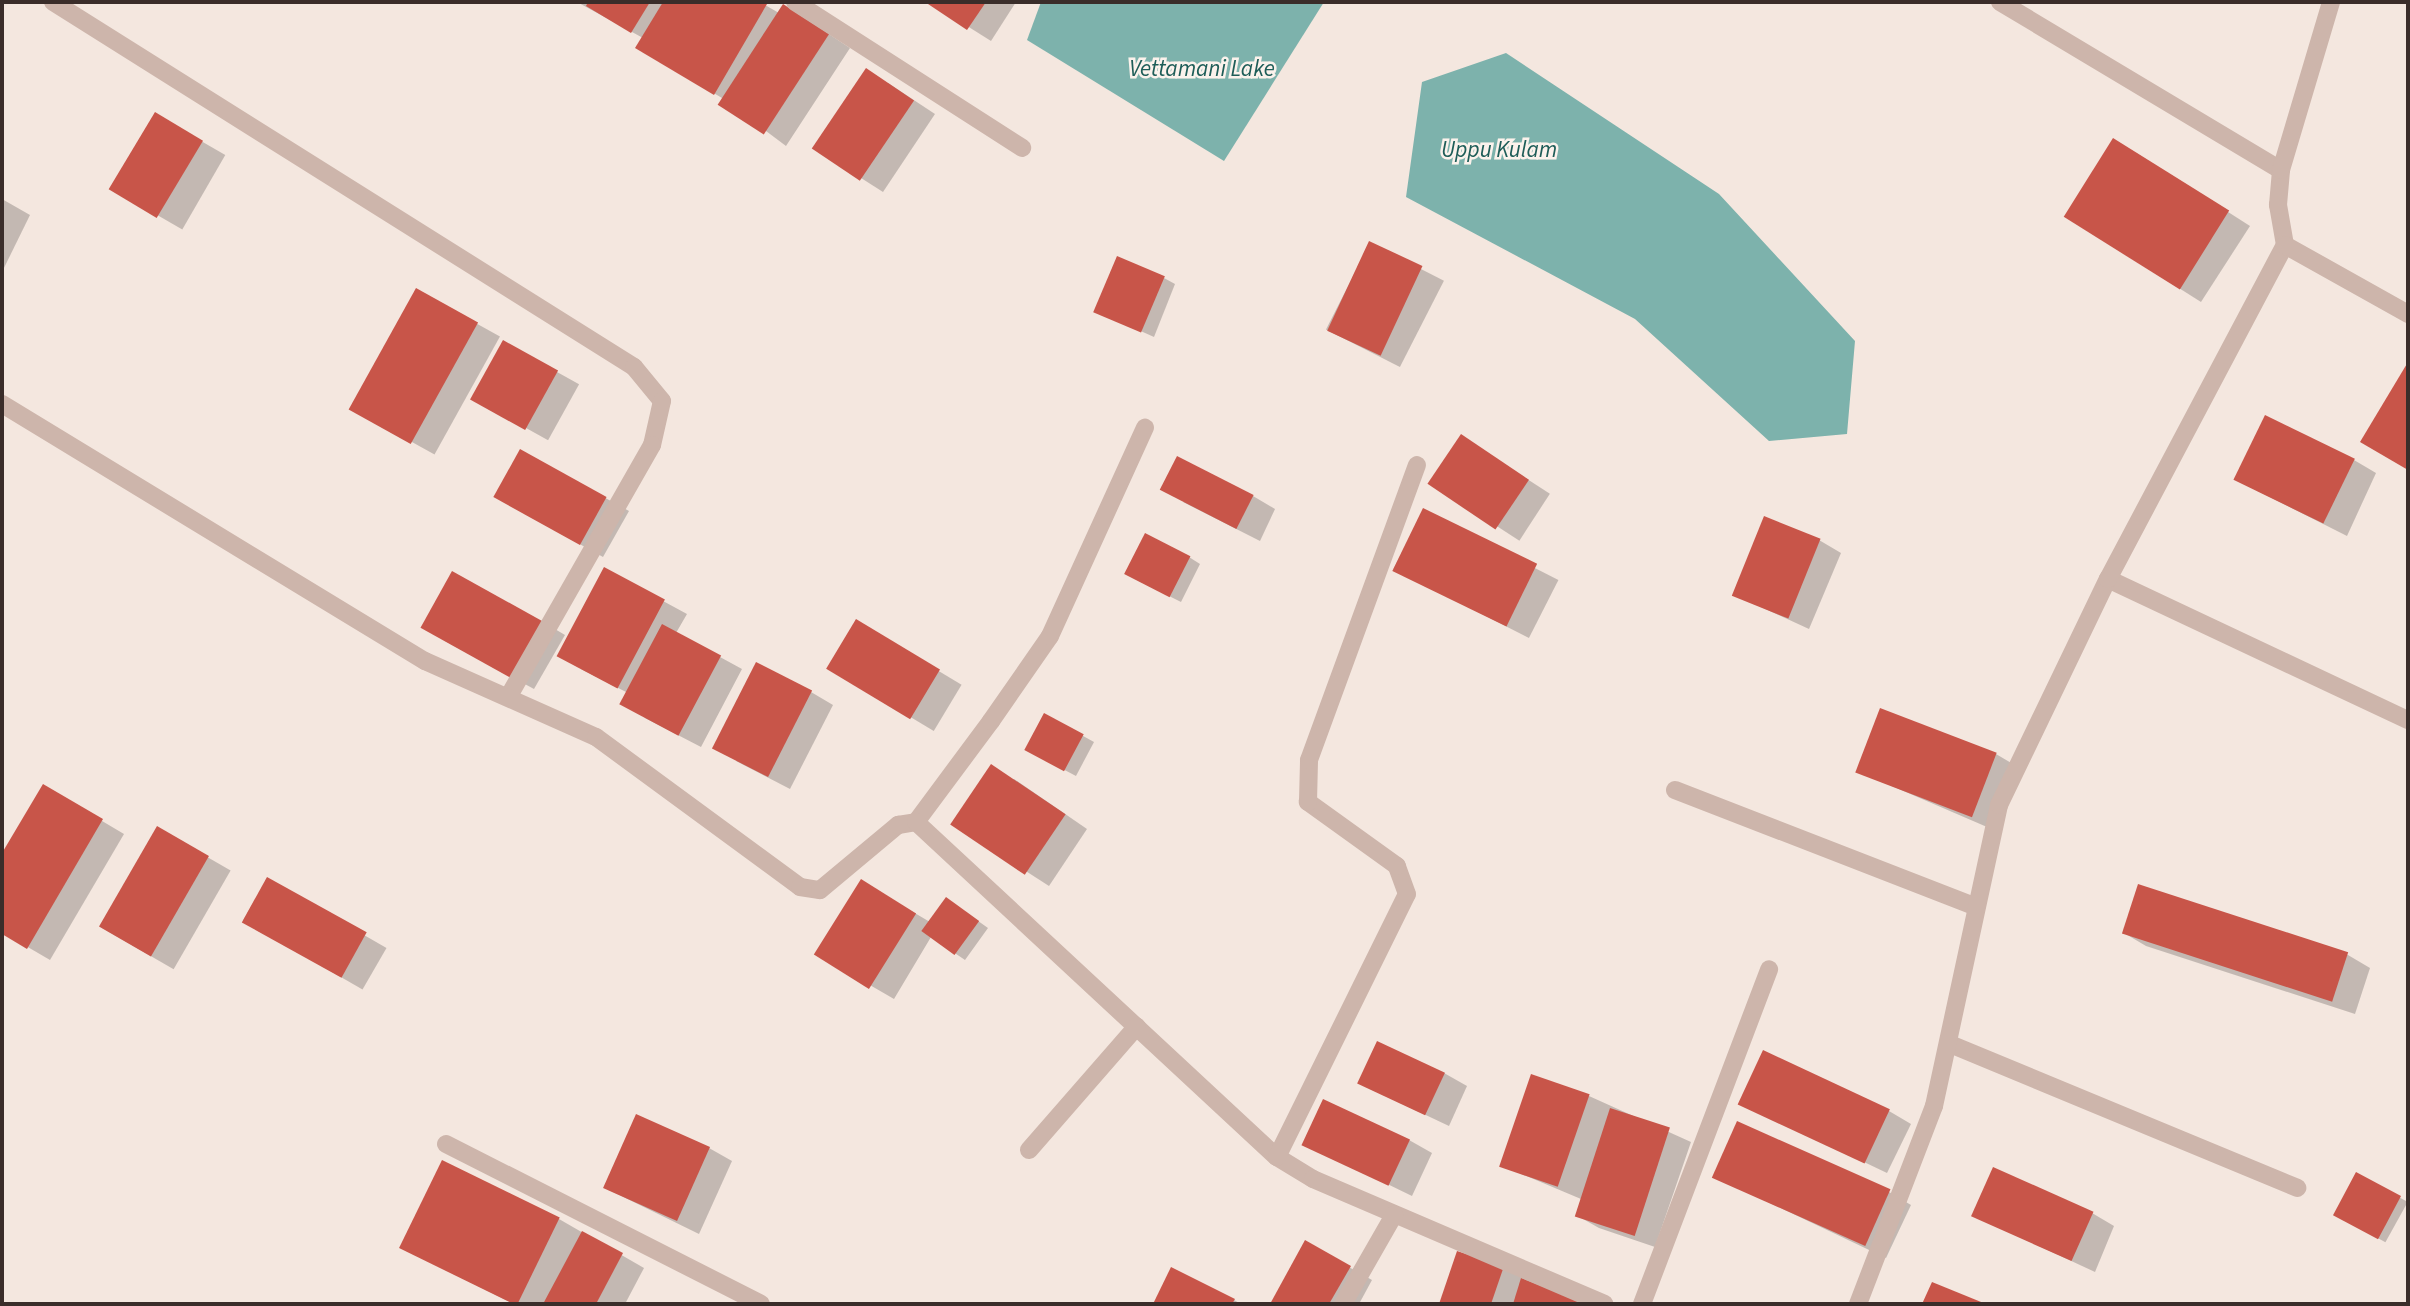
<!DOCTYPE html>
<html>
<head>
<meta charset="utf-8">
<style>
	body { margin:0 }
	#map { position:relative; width:2410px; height:1306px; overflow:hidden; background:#f4e7df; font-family:"Source Sans 3",sans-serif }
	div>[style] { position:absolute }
	.water>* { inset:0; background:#7db2ac }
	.shadow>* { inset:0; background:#0003; transform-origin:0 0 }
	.building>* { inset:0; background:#c85549; transform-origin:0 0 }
	.minor>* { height:18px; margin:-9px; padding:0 9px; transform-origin:9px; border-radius:9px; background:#cdb5ab }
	span { translate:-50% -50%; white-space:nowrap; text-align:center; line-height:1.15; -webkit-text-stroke:5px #fbf2ec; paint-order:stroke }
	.water-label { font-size:23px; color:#1e5d58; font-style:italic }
	.frame { position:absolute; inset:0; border:4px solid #3a2d2a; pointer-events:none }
</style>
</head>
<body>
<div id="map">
	<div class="water">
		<div style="clip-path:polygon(1041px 2px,1324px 2px,1224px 161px,1027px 40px)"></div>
		<div style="clip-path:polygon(1506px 53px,1719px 194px,1855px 341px,1847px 434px,1769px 441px,1635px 319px,1406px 197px,1422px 82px)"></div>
	</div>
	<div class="shadow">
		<div style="clip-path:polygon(577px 2px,760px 2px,779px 13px,806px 19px,850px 48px,786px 146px,722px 98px,638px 48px,643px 38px)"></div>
		<div style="clip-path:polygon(929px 2px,1016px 2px,991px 41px)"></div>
		<div style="clip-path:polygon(888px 83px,935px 114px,883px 192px,814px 148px)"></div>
		<div style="left:156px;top:115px;width:80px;height:86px;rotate:30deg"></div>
		<div style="clip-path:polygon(2136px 153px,2250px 226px,2201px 302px,2065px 216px)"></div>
		<div style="clip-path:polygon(2px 199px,30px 215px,2px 272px)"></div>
		<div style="left:1370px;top:243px;width:83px;height:97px;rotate:27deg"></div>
		<div style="clip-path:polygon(1164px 278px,1175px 284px,1154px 337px,1096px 311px)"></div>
		<div style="left:416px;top:290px;width:96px;height:135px;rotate:29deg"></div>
		<div style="left:503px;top:342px;width:87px;height:64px;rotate:29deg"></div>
		<div style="clip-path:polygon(2408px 365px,2408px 468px,2363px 441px)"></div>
		<div style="left:1461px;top:436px;width:106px;height:56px;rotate:33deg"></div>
		<div style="clip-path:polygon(520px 451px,629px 511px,603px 557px,518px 510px)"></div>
		<div style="clip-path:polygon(2354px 460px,2376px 473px,2347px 536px,2236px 480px)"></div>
		<div style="clip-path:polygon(1253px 496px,1275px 509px,1260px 541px,1183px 502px)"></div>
		<div style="left:1423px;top:511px;width:152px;height:65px;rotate:27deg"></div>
		<div style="clip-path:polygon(1819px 540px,1841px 553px,1809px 629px,1733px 594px)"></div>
		<div style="clip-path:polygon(1189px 557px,1200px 564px,1181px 602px,1137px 580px)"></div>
		<div style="clip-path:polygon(604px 569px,687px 614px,676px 633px,742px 669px,701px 747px,645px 718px,628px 693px,581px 669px)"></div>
		<div style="clip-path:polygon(543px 622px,565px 635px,534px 689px,445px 641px)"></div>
		<div style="left:857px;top:622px;width:122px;height:54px;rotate:31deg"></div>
		<div style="clip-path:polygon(811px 692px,833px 705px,790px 789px,736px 761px)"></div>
		<div style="clip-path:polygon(1045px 715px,1094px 742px,1076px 776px,1038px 756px)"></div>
		<div style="clip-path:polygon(1996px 754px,2018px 767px,1994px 830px,1857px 771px)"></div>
		<div style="clip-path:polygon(1014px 779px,1087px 829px,1049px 886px,953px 824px)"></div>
		<div style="clip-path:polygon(43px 786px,124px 834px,50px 960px,2px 932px,2px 857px)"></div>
		<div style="left:157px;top:828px;width:85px;height:114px;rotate:30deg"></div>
		<div style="left:267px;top:879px;width:138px;height:48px;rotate:30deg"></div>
		<div style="clip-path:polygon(2139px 887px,2348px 955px,2370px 968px,2355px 1014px,2146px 946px,2124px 933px)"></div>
		<div style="clip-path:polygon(884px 895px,930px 922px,957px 906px,988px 928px,965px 960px,931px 937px,894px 999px,818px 955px)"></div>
		<div style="clip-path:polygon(1444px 1073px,1467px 1086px,1449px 1126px,1360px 1084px)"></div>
		<div style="clip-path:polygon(1589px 1096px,1691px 1142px,1655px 1247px,1599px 1228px,1576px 1215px,1581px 1199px,1500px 1165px)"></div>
		<div style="clip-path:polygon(1740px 1103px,1889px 1111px,1911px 1124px,1887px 1173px)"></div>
		<div style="clip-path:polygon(1409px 1140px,1432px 1153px,1412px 1196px,1305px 1144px)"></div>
		<div style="clip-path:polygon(709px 1148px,732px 1161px,699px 1234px,605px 1188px)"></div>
		<div style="left:2357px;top:1174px;width:58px;height:46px;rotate:29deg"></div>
		<div style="clip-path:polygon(1713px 1176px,1889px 1192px,1911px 1205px,1886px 1258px)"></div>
		<div style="clip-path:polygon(2092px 1213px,2114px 1226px,2095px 1272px,1974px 1216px)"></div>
		<div style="clip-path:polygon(559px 1219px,644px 1268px,625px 1304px,514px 1304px,400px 1247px)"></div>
		<div style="clip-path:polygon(1306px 1243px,1372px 1280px,1359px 1304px,1272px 1304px)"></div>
		<div style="clip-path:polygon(1458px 1253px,1503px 1268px,1582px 1304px,1441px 1304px)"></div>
		<div style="clip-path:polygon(1171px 1269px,1234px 1300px,1241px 1304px,1155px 1304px)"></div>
	</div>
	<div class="building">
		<div style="clip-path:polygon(588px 2px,650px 2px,631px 33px,586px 6px)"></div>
		<div style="clip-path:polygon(663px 2px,767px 4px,714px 95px,635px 48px)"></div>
		<div style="clip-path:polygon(925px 2px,986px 2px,967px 30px)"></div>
		<div style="left:783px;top:4px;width:55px;height:120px;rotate:33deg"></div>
		<div style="left:866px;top:68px;width:58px;height:97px;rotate:34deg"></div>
		<div style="left:155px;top:112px;width:56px;height:90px;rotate:31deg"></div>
		<div style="left:2113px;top:138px;width:137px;height:93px;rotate:32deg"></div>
		<div style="left:1369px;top:241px;width:59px;height:99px;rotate:25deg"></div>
		<div style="left:1117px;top:256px;width:52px;height:61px;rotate:23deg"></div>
		<div style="left:416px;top:288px;width:71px;height:139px;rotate:29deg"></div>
		<div style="left:503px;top:340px;width:63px;height:68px;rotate:29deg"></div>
		<div style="clip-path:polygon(2408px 362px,2408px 470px,2360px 442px)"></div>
		<div style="left:2265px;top:415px;width:100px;height:72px;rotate:26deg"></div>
		<div style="left:1461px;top:434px;width:82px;height:60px;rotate:34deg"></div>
		<div style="left:520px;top:449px;width:99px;height:55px;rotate:29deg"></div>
		<div style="left:1177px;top:456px;width:86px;height:38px;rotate:27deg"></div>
		<div style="left:1423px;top:508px;width:127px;height:70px;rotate:26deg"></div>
		<div style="left:1764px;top:516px;width:61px;height:86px;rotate:22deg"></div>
		<div style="left:1145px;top:533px;width:51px;height:46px;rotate:27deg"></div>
		<div style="left:604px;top:567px;width:69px;height:101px;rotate:28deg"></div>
		<div style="left:452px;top:571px;width:104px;height:65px;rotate:29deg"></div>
		<div style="left:856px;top:619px;width:98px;height:58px;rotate:31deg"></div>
		<div style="left:662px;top:624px;width:67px;height:91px;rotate:28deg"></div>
		<div style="left:756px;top:662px;width:63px;height:97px;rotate:27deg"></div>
		<div style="left:1880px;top:708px;width:125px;height:69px;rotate:21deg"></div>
		<div style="left:1044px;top:713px;width:45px;height:42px;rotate:28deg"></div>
		<div style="left:991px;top:764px;width:90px;height:73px;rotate:34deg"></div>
		<div style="clip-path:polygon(43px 784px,103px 819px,27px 949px,2px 934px,2px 853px)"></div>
		<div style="left:157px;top:826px;width:60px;height:116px;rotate:30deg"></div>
		<div style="left:267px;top:877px;width:114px;height:52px;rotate:29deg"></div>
		<div style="left:861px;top:879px;width:65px;height:89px;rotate:32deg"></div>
		<div style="left:2138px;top:884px;width:221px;height:52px;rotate:18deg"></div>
		<div style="left:946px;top:897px;width:41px;height:42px;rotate:36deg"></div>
		<div style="left:1377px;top:1041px;width:75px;height:47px;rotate:25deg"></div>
		<div style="left:1763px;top:1050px;width:140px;height:60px;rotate:25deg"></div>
		<div style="left:1531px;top:1074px;width:62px;height:98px;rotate:19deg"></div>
		<div style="left:1323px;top:1099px;width:96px;height:51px;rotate:25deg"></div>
		<div style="left:1610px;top:1108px;width:63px;height:114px;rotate:18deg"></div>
		<div style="left:636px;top:1114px;width:81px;height:81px;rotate:24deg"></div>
		<div style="left:1737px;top:1121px;width:168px;height:62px;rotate:24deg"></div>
		<div style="left:442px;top:1160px;width:131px;height:98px;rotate:26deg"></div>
		<div style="left:1993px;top:1167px;width:110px;height:54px;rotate:24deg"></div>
		<div style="left:2356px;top:1172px;width:51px;height:49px;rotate:28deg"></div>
		<div style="clip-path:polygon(582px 1231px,623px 1253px,596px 1304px,543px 1304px)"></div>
		<div style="clip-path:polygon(1305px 1240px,1351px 1266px,1329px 1304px,1270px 1304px)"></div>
		<div style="clip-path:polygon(1457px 1251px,1504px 1266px,1491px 1304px,1439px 1304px)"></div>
		<div style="clip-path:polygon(1171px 1267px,1235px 1299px,1232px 1304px,1153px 1304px)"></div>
		<div style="clip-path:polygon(1521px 1278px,1580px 1301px,1579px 1304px,1513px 1304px)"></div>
		<div style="clip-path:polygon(1932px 1282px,1986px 1304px,1922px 1304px)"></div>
	</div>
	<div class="minor">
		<div style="left:53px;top:2px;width:686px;rotate:32.14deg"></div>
		<div style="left:634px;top:367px;width:44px;rotate:50.5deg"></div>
		<div style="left:662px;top:401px;width:45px;rotate:102.8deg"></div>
		<div style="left:652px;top:445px;width:289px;rotate:119.7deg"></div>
		<div style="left:795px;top:2px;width:270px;rotate:32.7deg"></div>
		<div style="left:2000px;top:2px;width:327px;rotate:30.9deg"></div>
		<div style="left:2285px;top:245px;width:41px;rotate:-99.9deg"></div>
		<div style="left:2278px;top:205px;width:35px;rotate:-85deg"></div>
		<div style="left:2281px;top:170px;width:175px;rotate:-73.4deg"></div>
		<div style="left:2px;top:404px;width:495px;rotate:31.3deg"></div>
		<div style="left:425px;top:661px;width:187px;rotate:24deg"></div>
		<div style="left:596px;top:737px;width:253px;rotate:36.3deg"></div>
		<div style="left:800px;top:887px;width:20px;rotate:9deg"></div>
		<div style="left:820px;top:890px;width:102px;rotate:-39.8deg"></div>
		<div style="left:898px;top:825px;width:18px;rotate:-9deg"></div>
		<div style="left:916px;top:822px;width:126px;rotate:-53.4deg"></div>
		<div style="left:991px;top:721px;width:103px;rotate:-55.2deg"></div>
		<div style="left:1050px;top:636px;width:229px;rotate:-65.5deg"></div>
		<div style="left:2108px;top:579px;width:331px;rotate:25.2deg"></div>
		<div style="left:1675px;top:790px;width:321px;rotate:21.2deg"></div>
		<div style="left:916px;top:822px;width:492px;rotate:42.9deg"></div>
		<div style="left:1277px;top:1157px;width:42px;rotate:31.4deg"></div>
		<div style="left:1313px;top:1179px;width:317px;rotate:23.2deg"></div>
		<div style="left:1950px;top:1044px;width:376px;rotate:22.5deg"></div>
		<div style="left:446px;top:1144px;width:353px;rotate:26.9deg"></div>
		<div style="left:1029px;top:1150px;width:164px;rotate:-48.9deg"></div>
		<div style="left:1277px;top:1157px;width:293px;rotate:-63.7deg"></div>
		<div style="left:1407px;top:894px;width:30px;rotate:-110deg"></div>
		<div style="left:1397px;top:866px;width:110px;rotate:-144.3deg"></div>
		<div style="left:1308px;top:802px;width:42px;rotate:-88.6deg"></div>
		<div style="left:1309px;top:760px;width:314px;rotate:-69.9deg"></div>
		<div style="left:1343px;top:1304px;width:103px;rotate:-60.2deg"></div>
		<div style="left:1642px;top:1304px;width:358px;rotate:-69.2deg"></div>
		<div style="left:1858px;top:1304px;width:212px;rotate:-69deg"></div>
		<div style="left:1934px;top:1106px;width:308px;rotate:-77.8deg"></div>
		<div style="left:1999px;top:805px;width:251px;rotate:-64.3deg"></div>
		<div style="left:2108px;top:579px;width:378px;rotate:-62.1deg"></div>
		<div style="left:2285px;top:245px;width:141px;rotate:29.3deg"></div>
	</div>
	<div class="water-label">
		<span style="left:1202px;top:69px">Vettamani Lake</span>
		<span style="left:1499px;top:150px">Uppu Kulam</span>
	</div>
	<div class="frame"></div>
</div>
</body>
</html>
